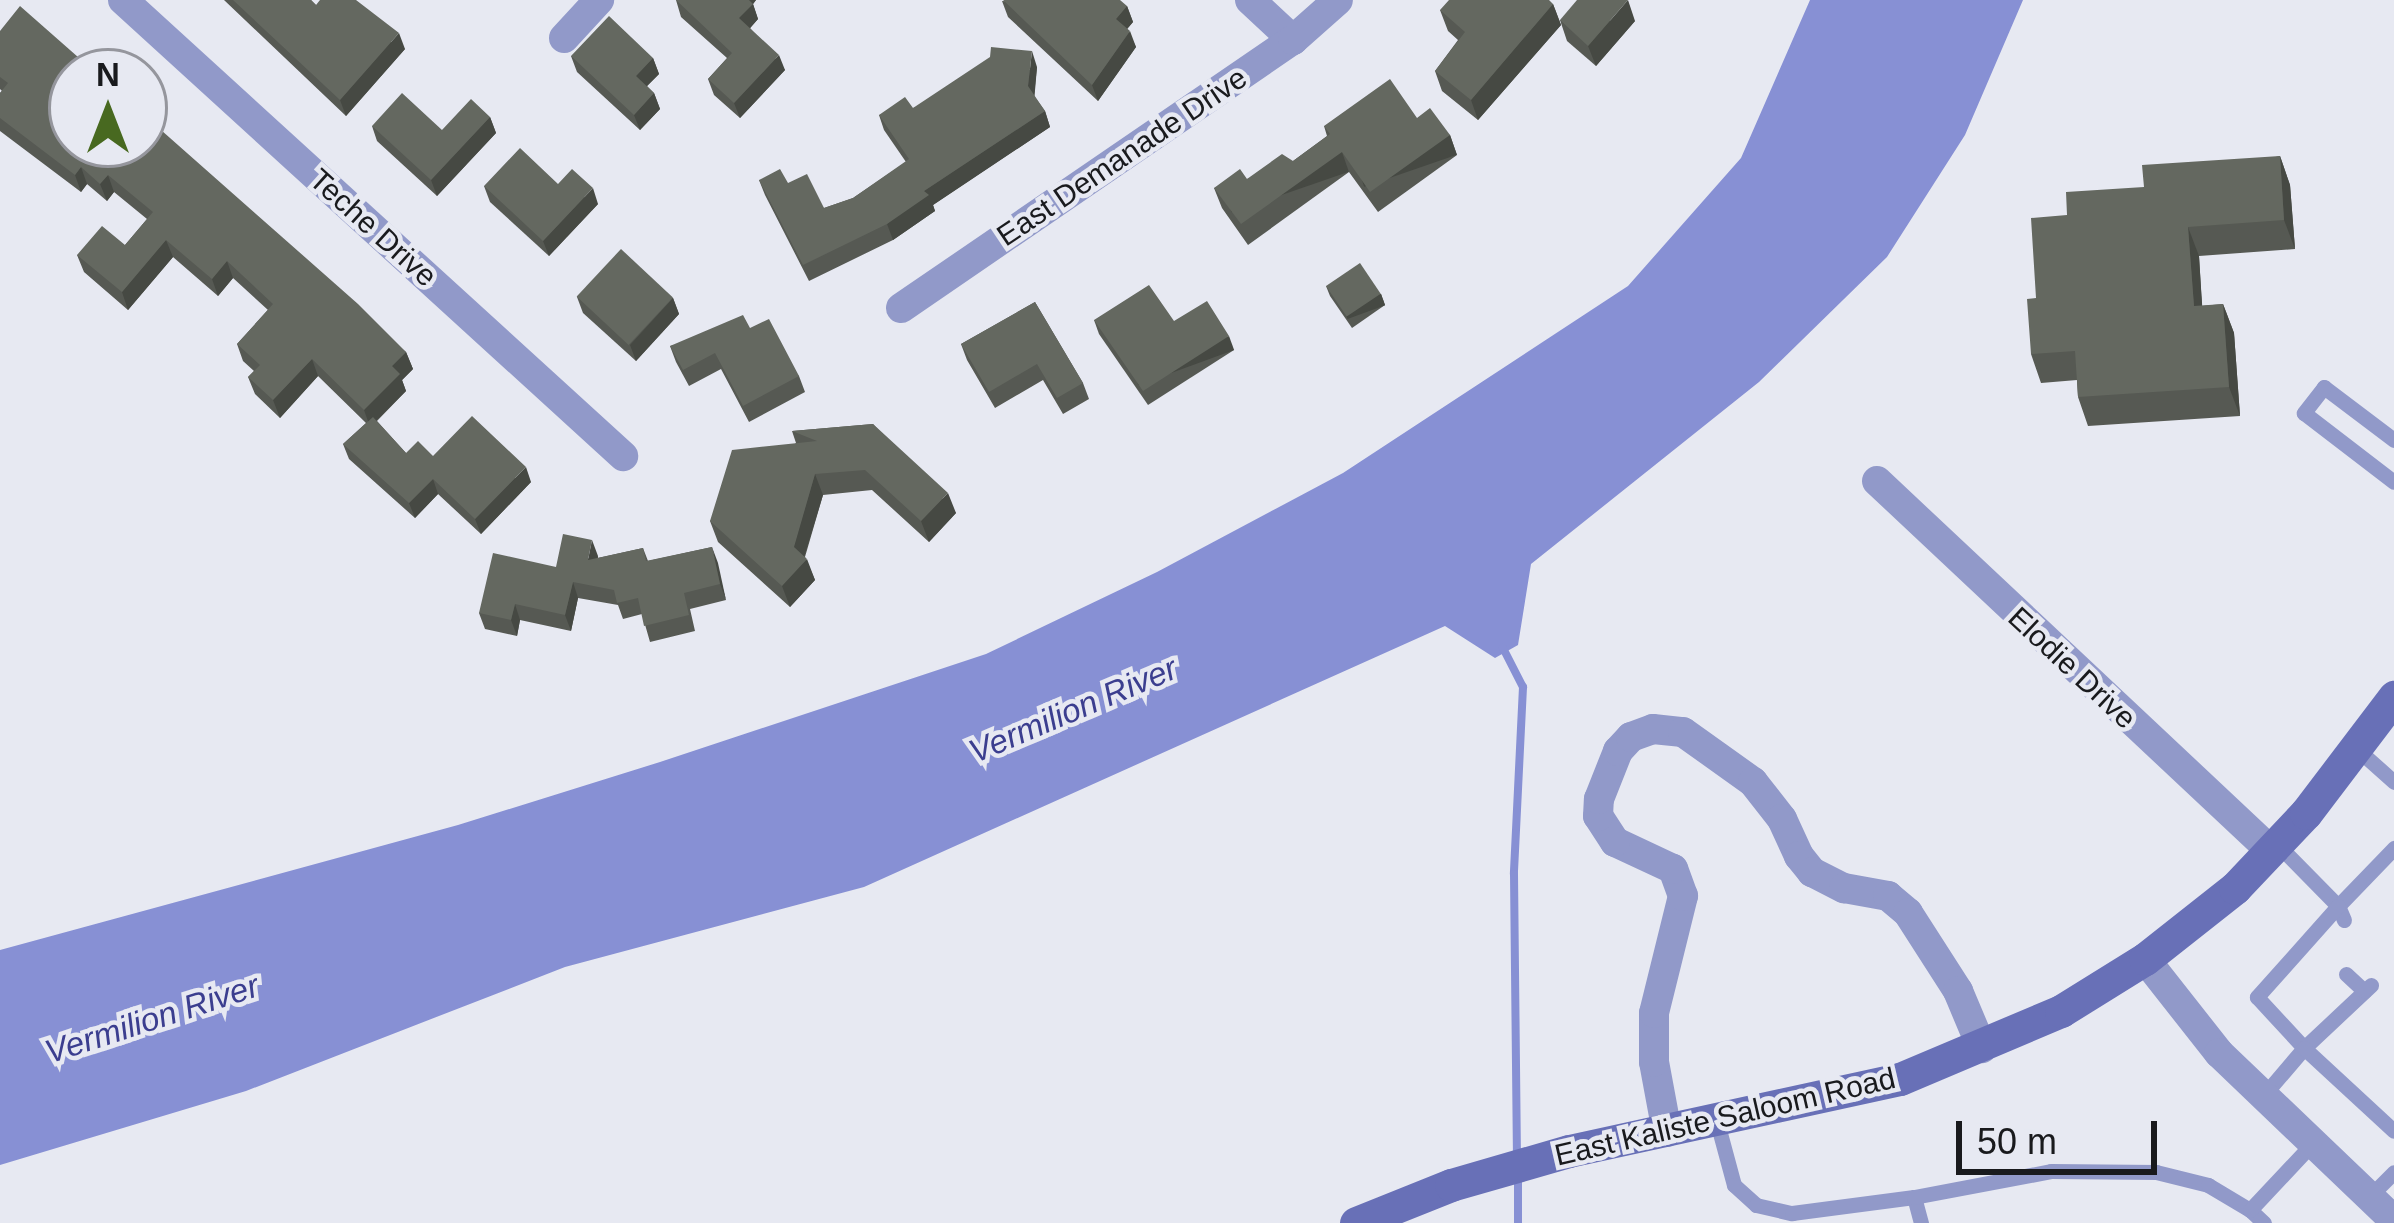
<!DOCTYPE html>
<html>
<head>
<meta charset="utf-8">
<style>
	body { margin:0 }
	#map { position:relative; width:2394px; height:1223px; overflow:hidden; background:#e7e9f2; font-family:Arial,sans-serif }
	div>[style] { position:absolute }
	.water>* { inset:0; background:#8790d4 }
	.stream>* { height:8px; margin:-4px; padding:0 4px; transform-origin:4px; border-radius:4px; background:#8790d4 }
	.service>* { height:15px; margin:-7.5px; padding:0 7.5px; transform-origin:7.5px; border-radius:7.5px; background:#9199c9 }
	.minor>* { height:30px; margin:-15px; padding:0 15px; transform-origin:15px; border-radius:15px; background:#9199c9 }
	.secondary>* { height:33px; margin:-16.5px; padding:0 16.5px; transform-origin:16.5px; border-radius:16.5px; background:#6870b7 }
	.wall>* { inset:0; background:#565953 }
	.shaded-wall>* { inset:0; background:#464943; transform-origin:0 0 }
	.building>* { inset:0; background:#646860; transform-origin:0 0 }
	span { translate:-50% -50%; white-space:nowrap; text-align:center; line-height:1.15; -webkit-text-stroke:9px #e7e9f2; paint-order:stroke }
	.street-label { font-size:30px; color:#191a1d }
	.water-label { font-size:33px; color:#3b3e8f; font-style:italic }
	.north { position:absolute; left:48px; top:48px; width:120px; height:120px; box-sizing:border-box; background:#e7e9f2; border:3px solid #95969d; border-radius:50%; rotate:0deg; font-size:33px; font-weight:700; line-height:48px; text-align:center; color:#191a1d }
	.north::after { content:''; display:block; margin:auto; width:42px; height:54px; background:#486920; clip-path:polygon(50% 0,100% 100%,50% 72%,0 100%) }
	.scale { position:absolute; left:1956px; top:1121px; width:201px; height:54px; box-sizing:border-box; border:6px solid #191a1d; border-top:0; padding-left:15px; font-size:36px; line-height:42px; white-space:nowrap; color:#191a1d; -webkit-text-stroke:9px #e7e9f2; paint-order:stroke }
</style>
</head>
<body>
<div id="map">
	<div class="water">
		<div style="clip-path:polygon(1810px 0,2023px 0,1965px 135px,1887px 257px,1759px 382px,1531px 564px,1518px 645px,1495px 658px,1445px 626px,864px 887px,565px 967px,246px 1091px,0 1165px,0 950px,458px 825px,660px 762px,986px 654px,1157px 572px,1343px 473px,1628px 286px,1741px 158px)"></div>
	</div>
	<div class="stream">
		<div style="left:1503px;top:648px;width:44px;rotate:62.9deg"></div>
		<div style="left:1523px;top:687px;width:187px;rotate:92.8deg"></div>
		<div style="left:1514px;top:874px;width:282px;rotate:89.4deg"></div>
		<div style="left:1518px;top:1177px;width:46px;rotate:90deg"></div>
	</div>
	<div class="service">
		<div style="left:2394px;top:440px;width:88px;rotate:-142.9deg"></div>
		<div style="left:2324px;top:387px;width:33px;rotate:128deg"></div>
		<div style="left:2304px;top:413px;width:113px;rotate:37.5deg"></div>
		<div style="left:2356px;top:748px;width:51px;rotate:41.8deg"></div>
		<div style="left:2278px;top:845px;width:86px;rotate:45.5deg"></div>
		<div style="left:2338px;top:906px;width:81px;rotate:-46deg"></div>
		<div style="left:2344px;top:920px;width:15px;rotate:-113deg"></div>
		<div style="left:2338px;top:906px;width:122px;rotate:131.7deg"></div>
		<div style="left:2257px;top:997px;width:69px;rotate:47.3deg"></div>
		<div style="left:2304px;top:1048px;width:92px;rotate:-43.2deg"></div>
		<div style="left:2346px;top:974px;width:25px;rotate:43deg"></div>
		<div style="left:2263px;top:1096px;width:63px;rotate:-49.5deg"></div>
		<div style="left:2304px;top:1048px;width:122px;rotate:42.7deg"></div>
		<div style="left:1717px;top:1122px;width:65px;rotate:74.9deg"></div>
		<div style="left:1734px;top:1185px;width:30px;rotate:42deg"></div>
		<div style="left:1756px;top:1205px;width:37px;rotate:13deg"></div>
		<div style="left:1792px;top:1213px;width:123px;rotate:-7.5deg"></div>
		<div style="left:2369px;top:1197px;width:35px;rotate:-45deg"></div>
		<div style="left:1921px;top:1223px;width:27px;rotate:-105deg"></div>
		<div style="left:1914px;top:1197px;width:139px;rotate:-10.7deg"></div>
		<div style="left:2051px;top:1171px;width:105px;rotate:0.5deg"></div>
		<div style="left:2156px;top:1172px;width:54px;rotate:14deg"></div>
		<div style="left:2208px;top:1185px;width:49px;rotate:30.8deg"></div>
		<div style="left:2264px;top:1223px;width:19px;rotate:-137deg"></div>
		<div style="left:2250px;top:1210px;width:92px;rotate:-46.8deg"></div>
	</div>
	<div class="minor">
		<div style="left:123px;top:0;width:677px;rotate:42.36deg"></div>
		<div style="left:1250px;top:0;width:59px;rotate:42.9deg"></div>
		<div style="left:564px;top:38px;width:52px;rotate:-47.4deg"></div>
		<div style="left:901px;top:308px;width:475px;rotate:-34.4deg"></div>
		<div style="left:1293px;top:40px;width:60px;rotate:-41.6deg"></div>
		<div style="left:1877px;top:481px;width:540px;rotate:43.2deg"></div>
		<div style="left:2145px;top:959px;width:120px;rotate:51.8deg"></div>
		<div style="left:2219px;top:1053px;width:242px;rotate:43.7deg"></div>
		<div style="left:1667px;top:1132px;width:71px;rotate:-100.5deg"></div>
		<div style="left:1654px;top:1062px;width:49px;rotate:-90deg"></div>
		<div style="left:1654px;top:1013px;width:121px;rotate:-76.1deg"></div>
		<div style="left:1683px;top:896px;width:29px;rotate:-110deg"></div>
		<div style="left:1673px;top:869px;width:64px;rotate:-155deg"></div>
		<div style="left:1615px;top:842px;width:31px;rotate:-123deg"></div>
		<div style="left:1598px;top:816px;width:17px;rotate:-87deg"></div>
		<div style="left:1599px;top:799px;width:52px;rotate:-68.4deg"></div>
		<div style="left:1618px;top:751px;width:19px;rotate:-47deg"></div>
		<div style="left:1631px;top:737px;width:23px;rotate:-20deg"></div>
		<div style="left:1653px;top:729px;width:30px;rotate:6deg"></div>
		<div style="left:1683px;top:732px;width:86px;rotate:35.5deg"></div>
		<div style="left:1753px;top:782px;width:47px;rotate:51.9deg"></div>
		<div style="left:1782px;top:819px;width:41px;rotate:65.3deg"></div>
		<div style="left:1799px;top:856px;width:21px;rotate:51deg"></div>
		<div style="left:1812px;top:872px;width:36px;rotate:27deg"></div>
		<div style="left:1844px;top:888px;width:45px;rotate:10.3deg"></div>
		<div style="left:1888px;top:896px;width:26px;rotate:40deg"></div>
		<div style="left:1908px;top:913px;width:93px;rotate:57.3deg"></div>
		<div style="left:1958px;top:991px;width:62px;rotate:67.2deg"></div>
	</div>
	<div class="secondary">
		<div style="left:1356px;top:1223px;width:102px;rotate:-21.8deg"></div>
		<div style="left:1451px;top:1185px;width:123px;rotate:-16.1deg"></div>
		<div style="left:1569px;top:1151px;width:339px;rotate:-12.3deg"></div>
		<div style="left:1900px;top:1079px;width:175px;rotate:-22.9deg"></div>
		<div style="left:2061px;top:1011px;width:99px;rotate:-31.8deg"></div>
		<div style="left:2145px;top:959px;width:115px;rotate:-38.3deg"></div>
		<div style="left:2235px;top:888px;width:103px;rotate:-46.6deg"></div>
		<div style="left:2306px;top:813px;width:146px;rotate:-52.8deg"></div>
	</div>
	<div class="wall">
		<div style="clip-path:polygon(224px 0,311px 0,316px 5px,405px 49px,346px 116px)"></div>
		<div style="clip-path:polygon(676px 0,756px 0,753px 4px,758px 19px,750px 28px,785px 70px,740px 118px,714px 95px,708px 79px,727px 58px,681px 17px)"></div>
		<div style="clip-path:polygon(1002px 1px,1127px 6px,1133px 22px,1127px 29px,1136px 47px,1098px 101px,1008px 17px)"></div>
		<div style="clip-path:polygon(1553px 4px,1561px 25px,1478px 120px,1442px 91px,1435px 71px,1458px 40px,1448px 31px,1440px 10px)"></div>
		<div style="clip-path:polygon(1560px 20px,1635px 21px,1596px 66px,1567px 41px)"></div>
		<div style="clip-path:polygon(0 31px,406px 352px,413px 369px,402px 380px,406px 391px,377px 421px,406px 453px,433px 456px,531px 482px,481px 534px,438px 494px,415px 518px,349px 459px,343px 444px,366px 423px,318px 376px,280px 418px,255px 394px,248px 377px,254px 371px,243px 361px,237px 344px,268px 310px,233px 278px,218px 296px,173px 257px,128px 310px,84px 272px,77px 255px,125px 245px,147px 219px,114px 192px,107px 201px,87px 184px,81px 192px,0 131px,0 93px,2px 91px,0 89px)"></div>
		<div style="clip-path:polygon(571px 56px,653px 58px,659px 74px,647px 86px,654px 93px,660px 109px,640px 130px,577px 72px)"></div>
		<div style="clip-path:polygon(1037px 67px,1034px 96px,1045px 111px,1050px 127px,933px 205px,935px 211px,893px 240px,809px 281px,765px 195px,759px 180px,788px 183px,824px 208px,853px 198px,906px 162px,884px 130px,879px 115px,913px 108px)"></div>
		<div style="clip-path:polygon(490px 117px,496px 133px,437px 196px,377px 141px,372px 126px,442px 130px)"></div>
		<div style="clip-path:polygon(1417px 118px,1450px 135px,1457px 155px,1378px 212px,1349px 172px,1248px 245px,1222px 208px,1214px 188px,1247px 179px,1293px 161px,1327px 136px,1324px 126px)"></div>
		<div style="clip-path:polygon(2280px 156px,2290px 185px,2295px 249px,2199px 256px,2202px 306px,2223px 304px,2234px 333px,2240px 416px,2088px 426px,2078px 397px,2077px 380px,2041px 383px,2031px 354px,2036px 298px,2144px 187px)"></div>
		<div style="clip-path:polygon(558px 184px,598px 204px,549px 256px,490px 202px,484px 186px)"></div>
		<div style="clip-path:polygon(1326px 286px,1381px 294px,1385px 305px,1352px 328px,1330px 296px)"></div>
		<div style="clip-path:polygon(577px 297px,673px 298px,679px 314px,636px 361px,583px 313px)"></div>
		<div style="clip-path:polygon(1035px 302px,1083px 383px,1089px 399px,1063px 414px,1043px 380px,995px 408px,967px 360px,961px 344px)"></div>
		<div style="clip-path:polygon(1094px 320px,1174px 321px,1234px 350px,1148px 405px,1099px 334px)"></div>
		<div style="clip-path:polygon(750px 328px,799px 376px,805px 392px,749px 422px,721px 369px,689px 386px,676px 362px,670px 346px)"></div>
		<div style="clip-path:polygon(873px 424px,956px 513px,929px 542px,872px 490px,823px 495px,805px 557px,815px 580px,790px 607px,718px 542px,710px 521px,796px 443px,792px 431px)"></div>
		<div style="clip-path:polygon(712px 547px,726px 600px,690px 609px,695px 631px,650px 642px,642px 614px,623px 619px,618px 605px,578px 598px,571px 631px,520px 620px,517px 636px,485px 629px,479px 613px,556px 567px,598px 556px,598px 558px,643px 548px,648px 561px)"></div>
	</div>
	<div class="shaded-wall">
		<div style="clip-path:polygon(744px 0,756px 0,753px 4px,758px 19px,745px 34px,739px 18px)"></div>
		<div style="clip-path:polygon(1628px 0,1635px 21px,1596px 66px,1588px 46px)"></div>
		<div style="clip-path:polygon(1553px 4px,1561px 25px,1478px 120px,1471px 100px)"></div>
		<div style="clip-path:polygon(1127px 6px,1133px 22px,1122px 35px,1116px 19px)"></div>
		<div style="clip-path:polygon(1130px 31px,1136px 47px,1098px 101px,1092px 85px)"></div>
		<div style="clip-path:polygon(399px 33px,405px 49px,346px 116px,340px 100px)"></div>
		<div style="clip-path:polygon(1032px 51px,1037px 67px,1034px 102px,1028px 86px)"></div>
		<div style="clip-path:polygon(779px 55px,785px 70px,740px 118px,734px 103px)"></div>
		<div style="clip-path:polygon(653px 58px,659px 74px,642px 91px,636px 76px)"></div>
		<div style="clip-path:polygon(654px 93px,660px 109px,640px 130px,634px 115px)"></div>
		<div style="clip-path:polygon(1045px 111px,1050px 127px,933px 205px,935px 211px,893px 240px,887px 224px,924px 191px)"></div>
		<div style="clip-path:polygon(490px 117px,496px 133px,437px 196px,431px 180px)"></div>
		<div style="left:1450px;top:135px;width:21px;height:98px;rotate:71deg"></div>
		<div style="left:1342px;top:152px;width:21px;height:124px;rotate:71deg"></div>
		<div style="clip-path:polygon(2280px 156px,2290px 185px,2295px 249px,2284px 220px)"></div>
		<div style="clip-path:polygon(81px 167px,87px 184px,81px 192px,75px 175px)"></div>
		<div style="clip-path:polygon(108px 175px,114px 192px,107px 201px,100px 184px)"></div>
		<div style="clip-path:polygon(593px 188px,598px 204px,549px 256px,543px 241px)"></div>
		<div style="clip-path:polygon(2188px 227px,2199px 256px,2204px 335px,2194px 306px)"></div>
		<div style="clip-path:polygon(166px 240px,173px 257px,128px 310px,122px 292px)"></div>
		<div style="clip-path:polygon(227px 261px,233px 278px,218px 296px,212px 279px)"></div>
		<div style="left:1381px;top:294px;width:12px;height:40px;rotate:70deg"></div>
		<div style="clip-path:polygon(673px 298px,679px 314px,636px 361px,630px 345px)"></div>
		<div style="clip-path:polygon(2223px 304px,2234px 333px,2240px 416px,2229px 387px)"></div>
		<div style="left:1229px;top:336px;width:15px;height:102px;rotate:70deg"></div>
		<div style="clip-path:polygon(406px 352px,413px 369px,402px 380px,406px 391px,370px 427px,364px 410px,392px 366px)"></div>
		<div style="clip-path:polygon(312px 359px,318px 376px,280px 418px,273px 400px)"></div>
		<div style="clip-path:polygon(526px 467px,531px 482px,481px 534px,475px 519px)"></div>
		<div style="clip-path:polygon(815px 474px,823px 495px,802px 564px,807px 559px,815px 580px,790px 607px,782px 586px)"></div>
		<div style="clip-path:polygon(433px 479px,438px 494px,415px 518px,409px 503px)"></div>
		<div style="clip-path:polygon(948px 493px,956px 513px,929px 542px,921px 521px)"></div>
		<div style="clip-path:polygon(592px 540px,598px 556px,593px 576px,588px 560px)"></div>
		<div style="clip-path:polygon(712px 547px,718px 563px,726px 600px,720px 584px)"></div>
		<div style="clip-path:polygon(573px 582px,578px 598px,571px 631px,565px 615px)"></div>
		<div style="clip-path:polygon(515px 604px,520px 620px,517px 636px,511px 620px)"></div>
	</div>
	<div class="building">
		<div style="clip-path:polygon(233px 0,311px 0,316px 5px,320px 0,356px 0,399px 33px,340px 100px)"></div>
		<div style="clip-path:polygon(676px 0,749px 0,753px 4px,739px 18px,779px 55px,734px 103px,708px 79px,732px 53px)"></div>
		<div style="clip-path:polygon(1003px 0,1120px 0,1127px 6px,1116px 19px,1130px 31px,1092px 85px)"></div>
		<div style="clip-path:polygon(1449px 0,1549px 0,1553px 4px,1471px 100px,1435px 71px,1465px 32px,1440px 10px)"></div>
		<div style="clip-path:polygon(1577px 0,1628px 0,1588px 46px,1560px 20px)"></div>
		<div style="clip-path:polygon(20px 6px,95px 72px,72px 72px,72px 144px,144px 144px,144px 115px,358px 304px,406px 352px,392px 366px,400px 374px,364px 410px,312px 359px,273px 400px,248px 377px,260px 365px,237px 344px,273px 304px,227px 261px,212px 279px,166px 240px,122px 292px,77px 255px,102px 226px,125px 245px,153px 212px,108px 175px,100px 184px,81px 167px,75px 175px,0 118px,0 93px,8px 83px,0 77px,0 31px)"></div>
		<div style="clip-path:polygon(609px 16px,653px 58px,636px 76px,654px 93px,634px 115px,571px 56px)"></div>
		<div style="clip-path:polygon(991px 47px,1032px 51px,1028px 86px,1045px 111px,924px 191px,929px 195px,887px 224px,803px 265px,759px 180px,780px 169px,788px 183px,807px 174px,824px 208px,853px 198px,909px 159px,879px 115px,905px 97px,913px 108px,990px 57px)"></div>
		<div style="clip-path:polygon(1390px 79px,1417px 118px,1430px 108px,1450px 135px,1370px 192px,1342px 152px,1241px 224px,1214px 188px,1240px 169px,1247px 179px,1282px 154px,1293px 161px,1330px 134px,1324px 126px)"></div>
		<div style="clip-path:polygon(402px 93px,442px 130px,471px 99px,490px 117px,431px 180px,372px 126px)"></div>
		<div style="clip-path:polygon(520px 148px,558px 184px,572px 169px,593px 188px,543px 241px,484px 186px)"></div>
		<div style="clip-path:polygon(2280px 156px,2284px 220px,2188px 227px,2194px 306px,2223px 304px,2229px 387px,2078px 397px,2075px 351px,2031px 354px,2027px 299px,2036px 298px,2031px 218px,2067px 215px,2066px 192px,2144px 187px,2142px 165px)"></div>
		<div style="left:621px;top:249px;width:71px;height:65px;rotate:43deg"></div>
		<div style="left:1360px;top:263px;width:37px;height:41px;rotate:56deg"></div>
		<div style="clip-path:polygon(1149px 285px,1174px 321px,1207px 301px,1229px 336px,1143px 391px,1094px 320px)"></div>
		<div style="clip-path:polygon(1035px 302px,1083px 383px,1057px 398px,1037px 364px,989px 392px,961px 344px)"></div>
		<div style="clip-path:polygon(743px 315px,750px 328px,769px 319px,799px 376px,743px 406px,715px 353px,683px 370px,670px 346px)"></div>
		<div style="clip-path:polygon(472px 416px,526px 467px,475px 519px,433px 479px,409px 503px,343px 444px,373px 417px,406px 453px,418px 441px,433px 456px)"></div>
		<div style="clip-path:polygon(873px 424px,948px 493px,921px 521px,865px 470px,815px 474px,794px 547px,807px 559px,782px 586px,710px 521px,732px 450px,817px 441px,792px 431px)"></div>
		<div style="clip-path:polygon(563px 534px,592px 540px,588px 560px,643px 548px,646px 561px,712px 547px,720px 584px,684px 593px,689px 615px,644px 626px,638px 598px,617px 603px,614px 590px,573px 582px,565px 615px,515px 604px,511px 620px,479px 613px,493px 553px,556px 567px)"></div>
	</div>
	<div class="street-label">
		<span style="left:1122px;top:157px;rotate:-34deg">East Demanade Drive</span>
		<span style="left:373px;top:228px;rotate:42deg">Teche Drive</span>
		<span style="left:2072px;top:668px;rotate:43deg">Elodie Drive</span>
		<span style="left:1725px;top:1117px;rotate:-13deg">East Kaliste Saloom Road</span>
	</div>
	<div class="water-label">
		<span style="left:1073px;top:710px;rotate:-23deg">Vermilion River</span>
		<span style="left:152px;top:1019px;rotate:-18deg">Vermilion River</span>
	</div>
	<div class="north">N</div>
	<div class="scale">50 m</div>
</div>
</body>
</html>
